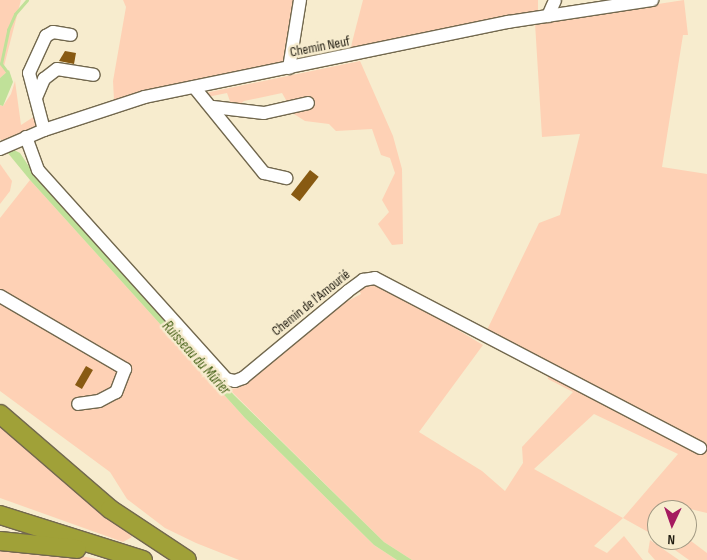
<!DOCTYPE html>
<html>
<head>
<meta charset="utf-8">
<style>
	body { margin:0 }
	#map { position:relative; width:707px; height:560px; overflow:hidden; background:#f7ecce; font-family:"Sofia Sans Condensed",sans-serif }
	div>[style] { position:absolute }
	.green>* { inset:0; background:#fed1b5 }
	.water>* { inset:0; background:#c0e199 }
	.stream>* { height:2.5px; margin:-1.25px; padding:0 1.25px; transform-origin:1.25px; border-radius:1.25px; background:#c0e199 }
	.building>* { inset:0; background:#885a12; transform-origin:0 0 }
	.roads { filter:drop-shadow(1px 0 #72684e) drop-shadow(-1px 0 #72684e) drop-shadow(0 1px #72684e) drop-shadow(0 -1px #72684e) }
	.minor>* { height:12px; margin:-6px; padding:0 6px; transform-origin:6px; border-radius:6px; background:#fff }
	.highway>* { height:18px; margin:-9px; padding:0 9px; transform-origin:9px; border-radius:9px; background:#a0a138 }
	span { translate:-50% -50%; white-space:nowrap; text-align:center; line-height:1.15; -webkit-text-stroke:5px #f7ecce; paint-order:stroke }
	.street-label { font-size:14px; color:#211d12 }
	.water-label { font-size:15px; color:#405d12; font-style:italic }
	.north { position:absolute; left:647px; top:500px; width:50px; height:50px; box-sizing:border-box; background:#f7ecce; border:1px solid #a19983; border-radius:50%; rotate:183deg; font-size:14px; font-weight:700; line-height:20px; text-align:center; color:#211d12 }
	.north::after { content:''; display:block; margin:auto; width:18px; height:22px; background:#a51a60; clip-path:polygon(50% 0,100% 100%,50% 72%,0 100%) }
</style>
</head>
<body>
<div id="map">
	<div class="green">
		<div style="clip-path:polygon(0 0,21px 0,4px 66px,8px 71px,0 78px)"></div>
		<div style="clip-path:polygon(123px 0,296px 0,287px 65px,114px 100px,113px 81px,126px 7px)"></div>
		<div style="clip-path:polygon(363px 0,538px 0,538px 13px,349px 54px)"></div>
		<div style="clip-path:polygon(evenodd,684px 0,688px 35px,683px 35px,662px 167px,707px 174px,707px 513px,690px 509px,657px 510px,657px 537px,623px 518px,594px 546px,607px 553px,624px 536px,643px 560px,412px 560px,384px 542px,229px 389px,239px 388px,239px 384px,344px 298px,348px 301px,361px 294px,358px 288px,364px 284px,383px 285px,483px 345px,419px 432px,482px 471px,505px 491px,523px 463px,522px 447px,573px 392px,548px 379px,546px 365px,486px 332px,539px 223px,560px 215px,580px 134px,542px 137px,535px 23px,684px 0,594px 414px,678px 454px,623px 518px,534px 469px,594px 414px)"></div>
		<div style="clip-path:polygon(360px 61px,393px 136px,402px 169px,403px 244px,392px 245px,378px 224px,389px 212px,382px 200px,395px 173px,390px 158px,381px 155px,372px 129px,336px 131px,329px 124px,305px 121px,294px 114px,282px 93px,244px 101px,238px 106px,231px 104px,227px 93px,207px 97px,205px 93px)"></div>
		<div style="clip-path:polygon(15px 81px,21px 125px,35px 116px,41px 127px,3px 141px,0 139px,0 105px,3px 106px,11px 94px)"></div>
		<div style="clip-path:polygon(0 164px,12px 181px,10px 191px,0 204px)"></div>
		<div style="clip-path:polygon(30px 180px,245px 418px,374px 545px,397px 560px,239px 560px,196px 543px,165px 528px,127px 499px,110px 472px,0 391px,0 218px)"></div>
		<div style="clip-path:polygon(0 427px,124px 527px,132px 537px,123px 542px,0 498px)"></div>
		<div style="clip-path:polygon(687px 538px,707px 553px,707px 560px,689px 560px,661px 540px)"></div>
		<div style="clip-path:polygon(650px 540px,679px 560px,655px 560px,648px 552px)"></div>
		<div style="clip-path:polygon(0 547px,81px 556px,102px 560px,0 560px)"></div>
	</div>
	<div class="water">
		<div style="clip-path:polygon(9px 70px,13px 82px,3px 106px,0 105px,0 78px)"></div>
		<div style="clip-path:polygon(12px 149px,20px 153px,32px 171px,234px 395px,384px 542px,412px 560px,397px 560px,374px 545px,245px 418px,30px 180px,7px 152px)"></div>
	</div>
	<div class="stream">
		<div style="left:7px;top:72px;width:10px;rotate:-127deg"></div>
		<div style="left:1px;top:64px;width:35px;rotate:-78deg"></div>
		<div style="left:8px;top:30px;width:17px;rotate:-66deg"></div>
		<div style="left:15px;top:14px;width:18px;rotate:-49deg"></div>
	</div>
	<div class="building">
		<div style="clip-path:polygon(65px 51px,76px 53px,74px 64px,59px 61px)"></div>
		<div style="left:310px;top:170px;width:11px;height:31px;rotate:38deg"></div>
		<div style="left:86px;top:366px;width:8px;height:22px;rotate:30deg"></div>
	</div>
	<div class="roads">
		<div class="minor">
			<div style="left:548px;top:16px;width:17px;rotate:-66deg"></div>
			<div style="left:289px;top:68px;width:69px;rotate:-80.8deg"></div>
			<div style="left:194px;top:87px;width:111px;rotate:50.9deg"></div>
			<div style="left:264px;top:173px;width:23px;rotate:13deg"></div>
			<div style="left:36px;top:98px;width:21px;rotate:-67deg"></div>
			<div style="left:44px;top:79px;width:16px;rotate:-38deg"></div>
			<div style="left:57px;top:69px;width:37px;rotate:9deg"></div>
			<div style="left:213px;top:107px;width:51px;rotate:6.7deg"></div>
			<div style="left:264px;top:113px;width:45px;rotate:-12.8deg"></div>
			<div style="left:44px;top:130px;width:59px;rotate:-104.7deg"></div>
			<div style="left:29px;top:73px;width:41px;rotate:-65.3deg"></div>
			<div style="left:46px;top:36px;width:8px;rotate:-30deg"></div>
			<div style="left:53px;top:32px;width:18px;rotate:9deg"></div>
			<div style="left:26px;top:137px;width:35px;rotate:70deg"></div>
			<div style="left:38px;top:170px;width:281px;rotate:48deg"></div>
			<div style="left:226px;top:379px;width:9px;rotate:13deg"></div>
			<div style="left:235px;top:381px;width:9px;rotate:-21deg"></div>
			<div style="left:243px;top:378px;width:136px;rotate:-39.6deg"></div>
			<div style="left:348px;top:291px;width:19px;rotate:-36deg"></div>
			<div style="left:363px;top:280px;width:12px;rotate:-9deg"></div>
			<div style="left:375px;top:278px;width:367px;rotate:27.6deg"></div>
			<div style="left:0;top:149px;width:48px;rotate:-23.4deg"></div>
			<div style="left:44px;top:130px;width:106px;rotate:-18.1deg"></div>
			<div style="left:145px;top:97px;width:371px;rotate:-11.7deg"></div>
			<div style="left:508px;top:22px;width:146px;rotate:-8.7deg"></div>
			<div style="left:0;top:296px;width:145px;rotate:30.3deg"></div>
			<div style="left:125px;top:369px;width:25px;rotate:111deg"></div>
			<div style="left:116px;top:392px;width:19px;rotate:152deg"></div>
			<div style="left:99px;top:401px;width:21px;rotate:172deg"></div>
		</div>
		<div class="highway">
			<div style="left:0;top:414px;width:145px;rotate:40.8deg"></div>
			<div style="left:110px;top:509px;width:92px;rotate:33.5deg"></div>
			<div style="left:0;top:515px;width:150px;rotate:17.5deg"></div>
			<div style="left:0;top:541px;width:77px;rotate:5.9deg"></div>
		</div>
	</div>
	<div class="street-label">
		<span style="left:320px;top:47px;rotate:-11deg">Chemin Neuf</span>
		<span style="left:311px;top:303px;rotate:-39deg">Chemin de l'Amourié</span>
	</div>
	<div class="water-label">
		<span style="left:196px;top:358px;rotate:48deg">Ruisseau du Mûrier</span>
	</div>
	<div class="north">N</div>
</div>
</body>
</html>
